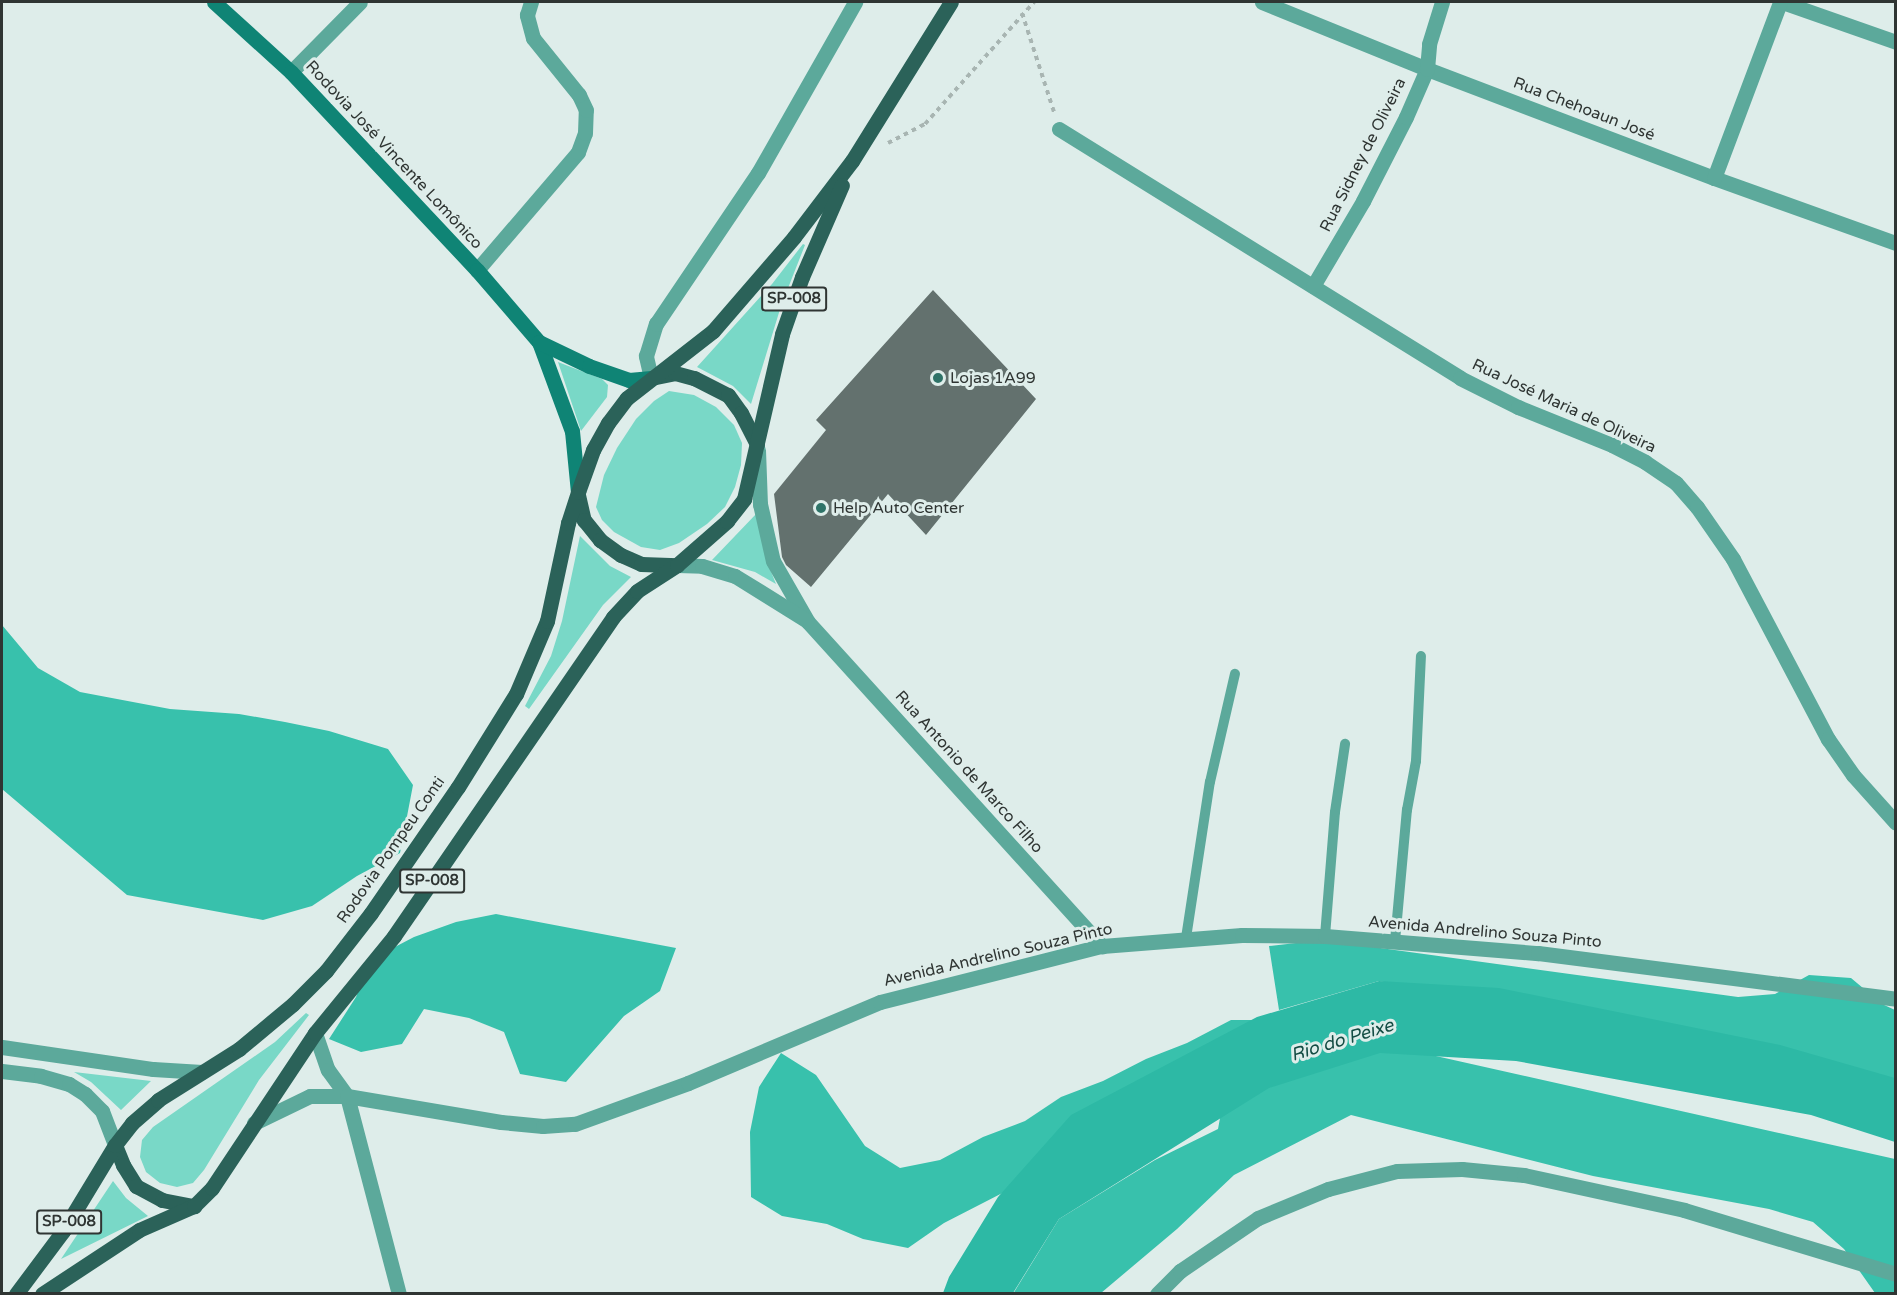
<!DOCTYPE html>
<html>
<head>
<meta charset="utf-8">
<style>
	body { margin:0 }
	#map { position:relative; width:1897px; height:1295px; overflow:hidden; background:#deedea; font-family:"Varela Round",sans-serif }
	div>[style] { position:absolute }
	.green>* { inset:0; background:#79d8c7 }
	.forest>* { inset:0; background:#38c1ac }
	.water>* { inset:0; background:#2db9a5 }
	.building>* { inset:0; background:#63716e }
	.path>* { height:4px; margin-top:-2px; transform-origin:0; background:repeating-linear-gradient(90deg,#a8b5b2 0 4.5px,transparent 0 9px) }
	.service>* { height:10px; margin:-5px; padding:0 5px; transform-origin:5px; border-radius:5px; background:#5ca99b }
	.minor>* { height:15px; margin:-7.5px; padding:0 7.5px; transform-origin:7.5px; border-radius:7.5px; background:#5ca99b }
	.tertiary>* { height:15px; margin:-7.5px; padding:0 7.5px; transform-origin:7.5px; border-radius:7.5px; background:#5ca99b }
	.secondary>* { height:15px; margin:-7.5px; padding:0 7.5px; transform-origin:7.5px; border-radius:7.5px; background:#0f8475 }
	.primary>* { height:15px; margin:-7.5px; padding:0 7.5px; transform-origin:7.5px; border-radius:7.5px; background:#2b6259 }
	.dots>* { width:16px; height:16px; translate:-50% -50%; box-sizing:border-box; border:3px solid #deedea; border-radius:50% }
	span { translate:-50% -50%; white-space:nowrap; text-align:center; line-height:1.15; -webkit-text-stroke:6px #deedea; paint-order:stroke }
	.shield-label span { padding:2px 4px; background:#deedea; border:2px solid; border-radius:4px; -webkit-text-stroke-width:0 }
	.shield-label { font-size:15px; color:#2f3533; font-weight:700 }
	.street-label { font-size:16px; color:#2f3533 }
	.poi-label { font-size:16px; color:#2f3533 }
	.left { translate:0 -50%; text-align:left }
	.water-label { font-size:18px; color:#134c43; font-style:italic }
	.frame { position:absolute; inset:0; border:3px solid #2f3533; pointer-events:none }
</style>
</head>
<body>
<div id="map">
	<div class="green">
		<div style="clip-path:polygon(803px 244px,805px 245px,781px 306px,751px 404px,733px 386px,697px 367px,772px 284px)"></div>
		<div style="clip-path:polygon(558px 362px,602px 379px,608px 385px,607px 397px,581px 431px)"></div>
		<div style="clip-path:polygon(669px 391px,694px 395px,716px 407px,734px 425px,742px 443px,741px 465px,735px 487px,725px 507px,707px 524px,679px 543px,660px 550px,641px 547px,614px 532px,602px 520px,596px 507px,604px 475px,617px 448px,636px 419px,654px 401px)"></div>
		<div style="clip-path:polygon(757px 513px,766px 559px,776px 584px,755px 572px,712px 560px)"></div>
		<div style="clip-path:polygon(580px 536px,610px 566px,631px 577px,603px 605px,529px 709px,525px 706px,551px 656px,562px 621px)"></div>
		<div style="clip-path:polygon(306px 1013px,309px 1015px,259px 1080px,204px 1170px,193px 1183px,177px 1187px,160px 1183px,146px 1172px,140px 1157px,142px 1140px,153px 1127px,275px 1042px)"></div>
		<div style="clip-path:polygon(74px 1072px,151px 1081px,121px 1110px,91px 1082px)"></div>
		<div style="clip-path:polygon(113px 1181px,126px 1198px,148px 1216px,61px 1259px)"></div>
	</div>
	<div class="forest">
		<div style="clip-path:polygon(2px 625px,38px 668px,80px 692px,170px 709px,239px 714px,285px 722px,329px 731px,388px 749px,413px 785px,400px 853px,357px 876px,312px 906px,263px 920px,127px 895px,2px 789px)"></div>
		<div style="clip-path:polygon(496px 914px,676px 948px,660px 991px,624px 1016px,566px 1082px,520px 1074px,504px 1032px,469px 1018px,424px 1009px,402px 1044px,361px 1052px,329px 1039px,356px 997px,370px 960px,414px 937px,456px 922px)"></div>
		<div style="clip-path:polygon(1322px 940px,1738px 997px,1775px 994px,1809px 975px,1851px 978px,1882px 1004px,1895px 1010px,1895px 1088px,1379px 981px,1279px 1010px,1269px 946px)"></div>
		<div style="clip-path:polygon(1231px 1020px,1269px 1020px,1133px 1126px,944px 1223px,908px 1248px,863px 1239px,827px 1224px,782px 1216px,751px 1197px,750px 1132px,759px 1087px,781px 1053px,816px 1075px,865px 1146px,900px 1168px,940px 1160px,983px 1137px,1025px 1121px,1061px 1097px,1103px 1081px,1146px 1059px,1187px 1043px)"></div>
		<div style="clip-path:polygon(1369px 1041px,1895px 1159px,1895px 1293px,1875px 1293px,1844px 1249px,1813px 1222px,1769px 1209px,1593px 1176px,1351px 1115px,1234px 1175px,1177px 1229px,1101px 1293px,1013px 1294px,1059px 1219px,1155px 1160px,1218px 1129px,1223px 1102px)"></div>
	</div>
	<div class="water">
		<div style="clip-path:polygon(1379px 981px,1499px 988px,1780px 1045px,1895px 1078px,1895px 1142px,1811px 1115px,1516px 1061px,1380px 1053px,1269px 1088px,1059px 1219px,1013px 1293px,943px 1293px,949px 1277px,998px 1197px,1071px 1115px,1257px 1017px)"></div>
	</div>
	<div class="building">
		<div style="clip-path:polygon(933px 290px,1036px 399px,926px 535px,888px 494px,811px 587px,786px 565px,782px 557px,774px 494px,826px 430px,816px 420px)"></div>
	</div>
	<div class="path">
		<div style="left:1022px;top:13px;width:104px;rotate:72.1deg"></div>
		<div style="left:888px;top:143px;width:42px;rotate:-27.2deg"></div>
		<div style="left:925px;top:124px;width:164px;rotate:-48.2deg"></div>
	</div>
	<div class="service">
		<div style="left:1325px;top:936px;width:124px;rotate:-85.4deg"></div>
		<div style="left:1335px;top:812px;width:69px;rotate:-81.6deg"></div>
		<div style="left:1186px;top:938px;width:158px;rotate:-81.3deg"></div>
		<div style="left:1210px;top:782px;width:111px;rotate:-77deg"></div>
		<div style="left:1395px;top:941px;width:132px;rotate:-84.8deg"></div>
		<div style="left:1407px;top:810px;width:50px;rotate:-79.6deg"></div>
		<div style="left:1416px;top:761px;width:105px;rotate:-87.3deg"></div>
	</div>
	<div class="minor">
		<div style="left:1262px;top:2px;width:178px;rotate:22.1deg"></div>
		<div style="left:1427px;top:69px;width:307px;rotate:20.8deg"></div>
		<div style="left:1714px;top:178px;width:193px;rotate:19.7deg"></div>
		<div style="left:1782px;top:2px;width:121px;rotate:19.3deg"></div>
		<div style="left:291px;top:72px;width:98px;rotate:-45.4deg"></div>
		<div style="left:1059px;top:129px;width:472px;rotate:31.8deg"></div>
		<div style="left:1460px;top:378px;width:65px;rotate:26.6deg"></div>
		<div style="left:1518px;top:407px;width:101px;rotate:22deg"></div>
		<div style="left:1612px;top:445px;width:37px;rotate:27deg"></div>
		<div style="left:1645px;top:462px;width:37px;rotate:34deg"></div>
		<div style="left:1676px;top:483px;width:32px;rotate:49deg"></div>
		<div style="left:1697px;top:507px;width:63px;rotate:55.3deg"></div>
		<div style="left:1733px;top:559px;width:204px;rotate:62.2deg"></div>
		<div style="left:1828px;top:739px;width:44px;rotate:55.2deg"></div>
		<div style="left:1853px;top:775px;width:64px;rotate:48.1deg"></div>
		<div style="left:1714px;top:178px;width:188px;rotate:-69.4deg"></div>
		<div style="left:477px;top:270px;width:155px;rotate:-49.4deg"></div>
		<div style="left:578px;top:152px;width:20px;rotate:-70deg"></div>
		<div style="left:585px;top:133px;width:23px;rotate:-88deg"></div>
		<div style="left:586px;top:110px;width:17px;rotate:-115deg"></div>
		<div style="left:579px;top:95px;width:73px;rotate:-128.9deg"></div>
		<div style="left:533px;top:38px;width:24px;rotate:-105deg"></div>
		<div style="left:527px;top:15px;width:14px;rotate:-73deg"></div>
		<div style="left:1313px;top:286px;width:99px;rotate:-59.5deg"></div>
		<div style="left:1363px;top:201px;width:94px;rotate:-62.9deg"></div>
		<div style="left:1406px;top:117px;width:52px;rotate:-66.4deg"></div>
		<div style="left:1427px;top:69px;width:25px;rotate:-85deg"></div>
		<div style="left:1429px;top:44px;width:44px;rotate:-72.8deg"></div>
		<div style="left:651px;top:378px;width:23px;rotate:-103deg"></div>
		<div style="left:646px;top:356px;width:34px;rotate:-73deg"></div>
		<div style="left:656px;top:324px;width:182px;rotate:-56deg"></div>
		<div style="left:758px;top:173px;width:197px;rotate:-60.4deg"></div>
		<div style="left:315px;top:1033px;width:39px;rotate:71deg"></div>
		<div style="left:328px;top:1070px;width:32px;rotate:54deg"></div>
		<div style="left:347px;top:1096px;width:205px;rotate:75.3deg"></div>
		<div style="left:254px;top:1123px;width:62px;rotate:-25.7deg"></div>
		<div style="left:310px;top:1096px;width:37px"></div>
		<div style="left:347px;top:1096px;width:156px;rotate:9.6deg"></div>
		<div style="left:501px;top:1122px;width:42px;rotate:5.4deg"></div>
		<div style="left:543px;top:1126px;width:32px;rotate:-4deg"></div>
		<div style="left:575px;top:1124px;width:120px;rotate:-19.9deg"></div>
		<div style="left:688px;top:1083px;width:208px;rotate:-22.9deg"></div>
		<div style="left:880px;top:1002px;width:229px;rotate:-14.2deg"></div>
		<div style="left:1157px;top:1294px;width:33px;rotate:-45deg"></div>
		<div style="left:1180px;top:1271px;width:94px;rotate:-34.2deg"></div>
		<div style="left:1258px;top:1218px;width:76px;rotate:-22.5deg"></div>
		<div style="left:1328px;top:1189px;width:71px;rotate:-14.6deg"></div>
		<div style="left:1397px;top:1171px;width:65px;rotate:-1.8deg"></div>
		<div style="left:1462px;top:1169px;width:62px;rotate:5.5deg"></div>
		<div style="left:1524px;top:1175px;width:164px;rotate:12.3deg"></div>
		<div style="left:1684px;top:1210px;width:221px;rotate:16.8deg"></div>
	</div>
	<div class="tertiary">
		<div style="left:758px;top:450px;width:54px;rotate:87.9deg"></div>
		<div style="left:760px;top:504px;width:58px;rotate:77.2deg"></div>
		<div style="left:773px;top:561px;width:70px;rotate:60.2deg"></div>
		<div style="left:808px;top:622px;width:438px;rotate:47.8deg"></div>
		<div style="left:1102px;top:946px;width:140px;rotate:-4.5deg"></div>
		<div style="left:1242px;top:935px;width:83px;rotate:0.7deg"></div>
		<div style="left:1325px;top:936px;width:214px;rotate:4.6deg"></div>
		<div style="left:1538px;top:953px;width:361px;rotate:7.3deg"></div>
		<div style="left:677px;top:565px;width:25px;rotate:2deg"></div>
		<div style="left:702px;top:566px;width:34px;rotate:17deg"></div>
		<div style="left:735px;top:576px;width:84px;rotate:31.8deg"></div>
		<div style="left:2px;top:1047px;width:153px;rotate:8.3deg"></div>
		<div style="left:153px;top:1069px;width:49px;rotate:3.5deg"></div>
		<div style="left:2px;top:1071px;width:39px;rotate:7deg"></div>
		<div style="left:41px;top:1076px;width:29px;rotate:16deg"></div>
		<div style="left:69px;top:1084px;width:19px;rotate:32deg"></div>
		<div style="left:85px;top:1094px;width:24px;rotate:45deg"></div>
		<div style="left:102px;top:1111px;width:36px;rotate:69deg"></div>
	</div>
	<div class="secondary">
		<div style="left:214px;top:2px;width:104px;rotate:42.3deg"></div>
		<div style="left:291px;top:72px;width:272px;rotate:46.8deg"></div>
		<div style="left:477px;top:270px;width:95px;rotate:49.3deg"></div>
		<div style="left:539px;top:342px;width:95px;rotate:69.7deg"></div>
		<div style="left:572px;top:431px;width:61px;rotate:84.4deg"></div>
		<div style="left:539px;top:342px;width:55px;rotate:25.6deg"></div>
		<div style="left:589px;top:366px;width:42px;rotate:19.3deg"></div>
		<div style="left:629px;top:380px;width:22px;rotate:-5deg"></div>
	</div>
	<div class="primary">
		<div style="left:656px;top:377px;width:19px;rotate:-12deg"></div>
		<div style="left:675px;top:373px;width:20px;rotate:15deg"></div>
		<div style="left:694px;top:378px;width:38px;rotate:27deg"></div>
		<div style="left:728px;top:395px;width:22px;rotate:54deg"></div>
		<div style="left:741px;top:413px;width:35px;rotate:63deg"></div>
		<div style="left:578px;top:495px;width:26px;rotate:77deg"></div>
		<div style="left:584px;top:520px;width:26px;rotate:51deg"></div>
		<div style="left:600px;top:540px;width:26px;rotate:36deg"></div>
		<div style="left:621px;top:555px;width:22px;rotate:24deg"></div>
		<div style="left:641px;top:564px;width:36px;rotate:2deg"></div>
		<div style="left:115px;top:1145px;width:22px;rotate:68deg"></div>
		<div style="left:123px;top:1165px;width:25px;rotate:58deg"></div>
		<div style="left:136px;top:1186px;width:30px;rotate:28deg"></div>
		<div style="left:162px;top:1200px;width:33px;rotate:11deg"></div>
		<div style="left:16px;top:1294px;width:79px;rotate:-53.3deg"></div>
		<div style="left:63px;top:1231px;width:100px;rotate:-58.8deg"></div>
		<div style="left:115px;top:1145px;width:28px;rotate:-52deg"></div>
		<div style="left:132px;top:1123px;width:35px;rotate:-41deg"></div>
		<div style="left:158px;top:1100px;width:96px;rotate:-32.2deg"></div>
		<div style="left:239px;top:1049px;width:70px;rotate:-39.8deg"></div>
		<div style="left:293px;top:1004px;width:47px;rotate:-45deg"></div>
		<div style="left:326px;top:971px;width:73px;rotate:-52.2deg"></div>
		<div style="left:371px;top:913px;width:153px;rotate:-55.4deg"></div>
		<div style="left:458px;top:787px;width:110px;rotate:-58.1deg"></div>
		<div style="left:516px;top:694px;width:79px;rotate:-67deg"></div>
		<div style="left:547px;top:621px;width:100px;rotate:-77.9deg"></div>
		<div style="left:568px;top:523px;width:33px;rotate:-72deg"></div>
		<div style="left:578px;top:492px;width:45px;rotate:-70.3deg"></div>
		<div style="left:593px;top:450px;width:31px;rotate:-61deg"></div>
		<div style="left:608px;top:423px;width:31px;rotate:-53deg"></div>
		<div style="left:627px;top:398px;width:109px;rotate:-37.9deg"></div>
		<div style="left:713px;top:331px;width:124px;rotate:-49.2deg"></div>
		<div style="left:794px;top:237px;width:96px;rotate:-52.7deg"></div>
		<div style="left:852px;top:161px;width:187px;rotate:-58.1deg"></div>
		<div style="left:42px;top:1294px;width:116px;rotate:-33.4deg"></div>
		<div style="left:139px;top:1230px;width:60px;rotate:-23.6deg"></div>
		<div style="left:194px;top:1206px;width:25px;rotate:-45deg"></div>
		<div style="left:212px;top:1188px;width:186px;rotate:-56.4deg"></div>
		<div style="left:315px;top:1033px;width:125px;rotate:-50.8deg"></div>
		<div style="left:394px;top:936px;width:387px;rotate:-55.5deg"></div>
		<div style="left:613px;top:617px;width:35px;rotate:-47deg"></div>
		<div style="left:637px;top:591px;width:48px;rotate:-33deg"></div>
		<div style="left:677px;top:565px;width:67px;rotate:-41.3deg"></div>
		<div style="left:727px;top:521px;width:28px;rotate:-52deg"></div>
		<div style="left:744px;top:499px;width:169px;rotate:-77deg"></div>
		<div style="left:782px;top:334px;width:60px;rotate:-70.7deg"></div>
		<div style="left:802px;top:277px;width:100px;rotate:-66.5deg"></div>
	</div>
	<div class="dots">
		<div style="left:938px;top:378px;background:#2e7368"></div>
		<div style="left:821px;top:508px;background:#2e7368"></div>
	</div>
	<div class="shield-label">
		<span style="left:794px;top:299px">SP-008</span>
		<span style="left:432px;top:881px">SP-008</span>
		<span style="left:69px;top:1222px">SP-008</span>
	</div>
	<div class="street-label">
		<span style="left:1584px;top:109px;rotate:21deg">Rua Chehoaun José</span>
		<span style="left:394px;top:155px;rotate:47deg">Rodovia José Vincente Lomônico</span>
		<span style="left:1363px;top:155px;rotate:-63deg">Rua Sidney de Oliveira</span>
		<span style="left:1564px;top:406px;rotate:25deg">Rua José Maria de Oliveira</span>
		<span style="left:969px;top:772px;rotate:48deg">Rua Antonio de Marco Filho</span>
		<span style="left:391px;top:850px;rotate:-55deg">Rodovia Pompeu Conti</span>
		<span style="left:1485px;top:932px;rotate:5deg">Avenida Andrelino Souza Pinto</span>
		<span style="left:998px;top:955px;rotate:-13deg">Avenida Andrelino Souza Pinto</span>
	</div>
	<div class="poi-label">
		<span class="left" style="left:950px;top:378px">Lojas 1A99</span>
		<span class="left" style="left:833px;top:508px">Help Auto Center</span>
	</div>
	<div class="water-label">
		<span style="left:1342px;top:1040px;rotate:-17deg">Rio do Peixe</span>
	</div>
	<div class="frame"></div>
</div>
</body>
</html>
